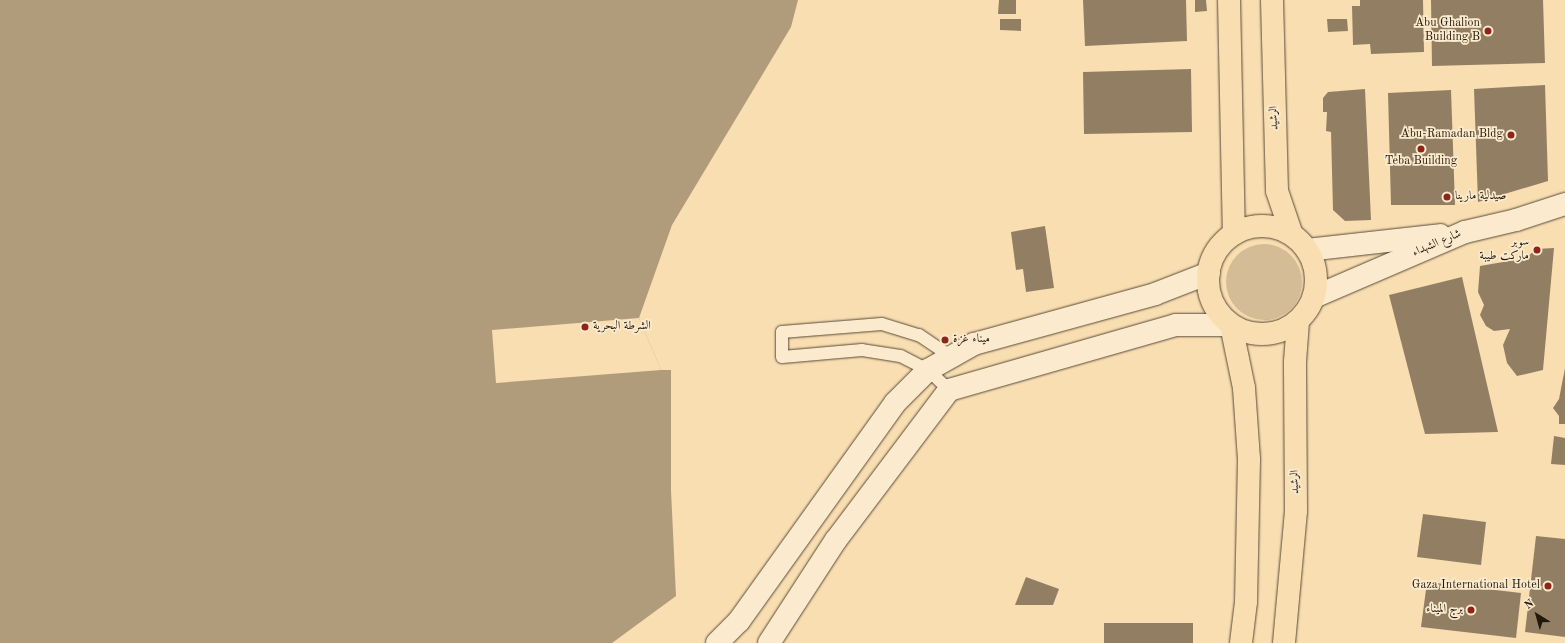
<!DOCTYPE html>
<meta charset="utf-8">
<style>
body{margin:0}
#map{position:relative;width:1565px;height:643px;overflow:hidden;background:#f9deb2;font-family:"Old Standard TT",Amiri,serif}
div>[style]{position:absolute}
.green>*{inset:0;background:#d4bd96}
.round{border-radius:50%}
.water>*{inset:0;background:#b09b7a}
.pier>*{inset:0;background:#f9deb2}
.building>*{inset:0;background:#927f63}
.roads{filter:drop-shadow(0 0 1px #584a36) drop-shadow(0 0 1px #584a36)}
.lane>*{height:12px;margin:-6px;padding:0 6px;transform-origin:6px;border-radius:6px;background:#fbeacd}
.street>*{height:22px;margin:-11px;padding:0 11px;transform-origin:11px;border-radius:11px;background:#fbeacd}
.secondary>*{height:22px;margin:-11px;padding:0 11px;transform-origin:11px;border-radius:11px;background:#fbeacd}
.primary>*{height:22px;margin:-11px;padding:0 11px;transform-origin:11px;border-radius:11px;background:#f9deb2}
.primary>.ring{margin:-11px;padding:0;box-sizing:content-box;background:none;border:22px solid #f9deb2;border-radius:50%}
.dots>*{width:11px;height:11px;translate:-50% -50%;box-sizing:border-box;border:2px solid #fbeacd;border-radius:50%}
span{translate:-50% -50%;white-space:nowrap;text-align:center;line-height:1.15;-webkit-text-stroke:3.5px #fbeacd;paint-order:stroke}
.poi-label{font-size:12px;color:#22190d}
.right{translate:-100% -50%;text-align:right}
.left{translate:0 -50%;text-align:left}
.street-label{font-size:12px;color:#22190d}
.north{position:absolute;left:1517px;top:595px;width:40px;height:40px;-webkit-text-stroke:3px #fbeacd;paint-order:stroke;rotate:323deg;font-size:11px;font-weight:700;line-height:16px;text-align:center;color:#22190d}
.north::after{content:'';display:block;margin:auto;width:14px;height:18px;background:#22190d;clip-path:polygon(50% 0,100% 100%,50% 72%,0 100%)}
</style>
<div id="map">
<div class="green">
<div class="round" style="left:1226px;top:244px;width:76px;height:76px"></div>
</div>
<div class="water">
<div style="clip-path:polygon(0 0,798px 0,791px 27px,672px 225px,639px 318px,661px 370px,671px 370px,671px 490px,676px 596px,612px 643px,0 643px)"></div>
</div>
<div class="pier">
<div style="clip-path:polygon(639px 318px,661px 370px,496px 383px,492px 330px)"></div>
</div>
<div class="building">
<div style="clip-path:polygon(999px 0,1016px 0,1016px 14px,998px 14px)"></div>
<div style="clip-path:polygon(1083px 0,1186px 0,1187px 41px,1085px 46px)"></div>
<div style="clip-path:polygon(1195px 0,1206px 0,1207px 11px,1195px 12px)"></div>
<div style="clip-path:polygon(1360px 0,1423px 0,1424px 52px,1371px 54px,1370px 44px,1353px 45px,1352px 6px,1360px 6px)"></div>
<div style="clip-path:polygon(1431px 0,1543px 0,1545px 63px,1432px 66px)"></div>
<div style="clip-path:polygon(1000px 19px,1021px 19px,1021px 31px,1000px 30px)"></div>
<div style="clip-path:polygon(1327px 19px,1347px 19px,1348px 31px,1328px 32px)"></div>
<div style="clip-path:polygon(1191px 69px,1192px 132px,1084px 134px,1083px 72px)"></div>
<div style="clip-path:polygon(1545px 85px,1548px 181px,1478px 202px,1474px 89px)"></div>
<div style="clip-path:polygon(1365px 89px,1371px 220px,1345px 221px,1333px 210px,1331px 132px,1326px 131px,1327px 112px,1323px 112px,1323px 98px,1328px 92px)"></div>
<div style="clip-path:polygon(1451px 90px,1455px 205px,1391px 205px,1388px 93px)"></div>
<div style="clip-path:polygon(1045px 226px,1054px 288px,1026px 292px,1023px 269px,1016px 270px,1011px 232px)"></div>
<div style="clip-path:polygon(1554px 248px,1543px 370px,1517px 376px,1507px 363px,1503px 345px,1510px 329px,1494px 331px,1486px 326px,1480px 315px,1484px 305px,1478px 292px,1480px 266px,1526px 258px,1536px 249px)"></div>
<div style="clip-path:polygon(1462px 277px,1498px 432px,1425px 434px,1389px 295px)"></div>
<div style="clip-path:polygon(1565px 368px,1565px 424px,1559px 424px,1559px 416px,1553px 408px,1559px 399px)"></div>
<div style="clip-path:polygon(1554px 436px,1565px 438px,1565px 465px,1551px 464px)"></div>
<div style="clip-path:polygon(1423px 514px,1486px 522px,1481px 565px,1417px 557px)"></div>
<div style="clip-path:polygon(1536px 536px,1565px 539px,1565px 637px,1525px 632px)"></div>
<div style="clip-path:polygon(1026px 577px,1059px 589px,1053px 605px,1015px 605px)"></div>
<div style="clip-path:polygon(1427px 582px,1521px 593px,1516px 638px,1421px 627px)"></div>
<div style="clip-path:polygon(1104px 623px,1193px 623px,1193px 643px,1104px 643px)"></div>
</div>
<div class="roads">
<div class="lane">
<div style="left:949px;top:390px;width:29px;rotate:-136deg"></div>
<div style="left:928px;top:370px;width:31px;rotate:-153deg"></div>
<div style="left:900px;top:356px;width:38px;rotate:-171deg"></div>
<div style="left:862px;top:350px;width:80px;rotate:175deg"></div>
<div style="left:782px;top:357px;width:25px;rotate:-90deg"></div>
<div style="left:782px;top:332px;width:100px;rotate:-4.6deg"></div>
<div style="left:882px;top:324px;width:39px;rotate:17deg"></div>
<div style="left:919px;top:335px;width:40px;rotate:34deg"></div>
</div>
<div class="street">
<div style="left:717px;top:643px;width:31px;rotate:-45deg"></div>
<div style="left:739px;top:621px;width:268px;rotate:-54.4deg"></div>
<div style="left:895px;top:403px;width:47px;rotate:-45deg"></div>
<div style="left:928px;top:370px;width:53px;rotate:-29.5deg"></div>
<div style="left:974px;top:344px;width:188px;rotate:-15.4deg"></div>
<div style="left:1155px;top:294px;width:58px;rotate:-21.3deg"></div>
<div style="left:769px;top:643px;width:123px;rotate:-57deg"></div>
<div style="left:836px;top:540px;width:188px;rotate:-53deg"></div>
<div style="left:949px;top:390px;width:236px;rotate:-16deg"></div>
<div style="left:1176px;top:325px;width:55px"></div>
</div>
<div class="secondary">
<div style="left:1307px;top:250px;width:134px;rotate:-6.4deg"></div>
<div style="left:1314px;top:297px;width:164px;rotate:-23.3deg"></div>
<div style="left:1465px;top:232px;width:52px;rotate:-13.2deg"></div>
<div style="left:1516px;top:220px;width:52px;rotate:-18.1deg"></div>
</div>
<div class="primary">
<div style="left:1229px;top:0;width:234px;rotate:88.8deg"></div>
<div style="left:1272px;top:0;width:191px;rotate:88.5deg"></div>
<div style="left:1277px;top:191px;width:46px;rotate:71.2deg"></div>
<div class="ring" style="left:1208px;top:226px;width:86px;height:86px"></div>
<div style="left:1231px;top:325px;width:64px;rotate:78.3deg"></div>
<div style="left:1244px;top:388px;width:71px;rotate:86deg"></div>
<div style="left:1249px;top:459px;width:143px;rotate:91.2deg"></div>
<div style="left:1246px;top:602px;width:41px;rotate:97deg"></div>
<div style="left:1284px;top:643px;width:133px;rotate:-84.8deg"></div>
<div style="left:1296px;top:511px;width:149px;rotate:-90.4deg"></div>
<div style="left:1295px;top:362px;width:41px;rotate:-85.8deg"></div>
</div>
</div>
<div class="dots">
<div style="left:1488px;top:31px;background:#8f2418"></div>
<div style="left:1511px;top:135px;background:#8f2418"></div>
<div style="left:1421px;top:149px;background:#8f2418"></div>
<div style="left:1447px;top:197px;background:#8f2418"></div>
<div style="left:1537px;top:250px;background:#8f2418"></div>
<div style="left:585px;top:327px;background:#8f2418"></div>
<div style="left:945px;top:340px;background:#8f2418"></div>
<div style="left:1548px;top:586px;background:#8f2418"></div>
<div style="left:1471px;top:610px;background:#8f2418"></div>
</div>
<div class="poi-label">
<span class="right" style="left:1480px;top:31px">Abu Ghalion<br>Building B</span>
<span class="right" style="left:1503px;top:135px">Abu-Ramadan Bldg</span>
<span style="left:1421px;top:162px">Teba Building</span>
<span class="left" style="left:1455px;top:197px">صيدلية مارينا</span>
<span class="right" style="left:1529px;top:250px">سوبر<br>ماركت طيبة</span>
<span class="left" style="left:593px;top:327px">الشرطة البحرية</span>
<span class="left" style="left:953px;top:340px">ميناء غزة</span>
<span class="right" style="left:1540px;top:586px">Gaza International Hotel</span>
<span class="right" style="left:1463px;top:610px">برج الميناء</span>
</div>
<div class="street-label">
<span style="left:1275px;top:118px;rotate:-91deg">الرشيد</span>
<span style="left:1437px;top:244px;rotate:-23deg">شارع الشهداء</span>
<span style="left:1296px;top:482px;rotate:-90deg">الرشيد</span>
</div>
<div class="north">N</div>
</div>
